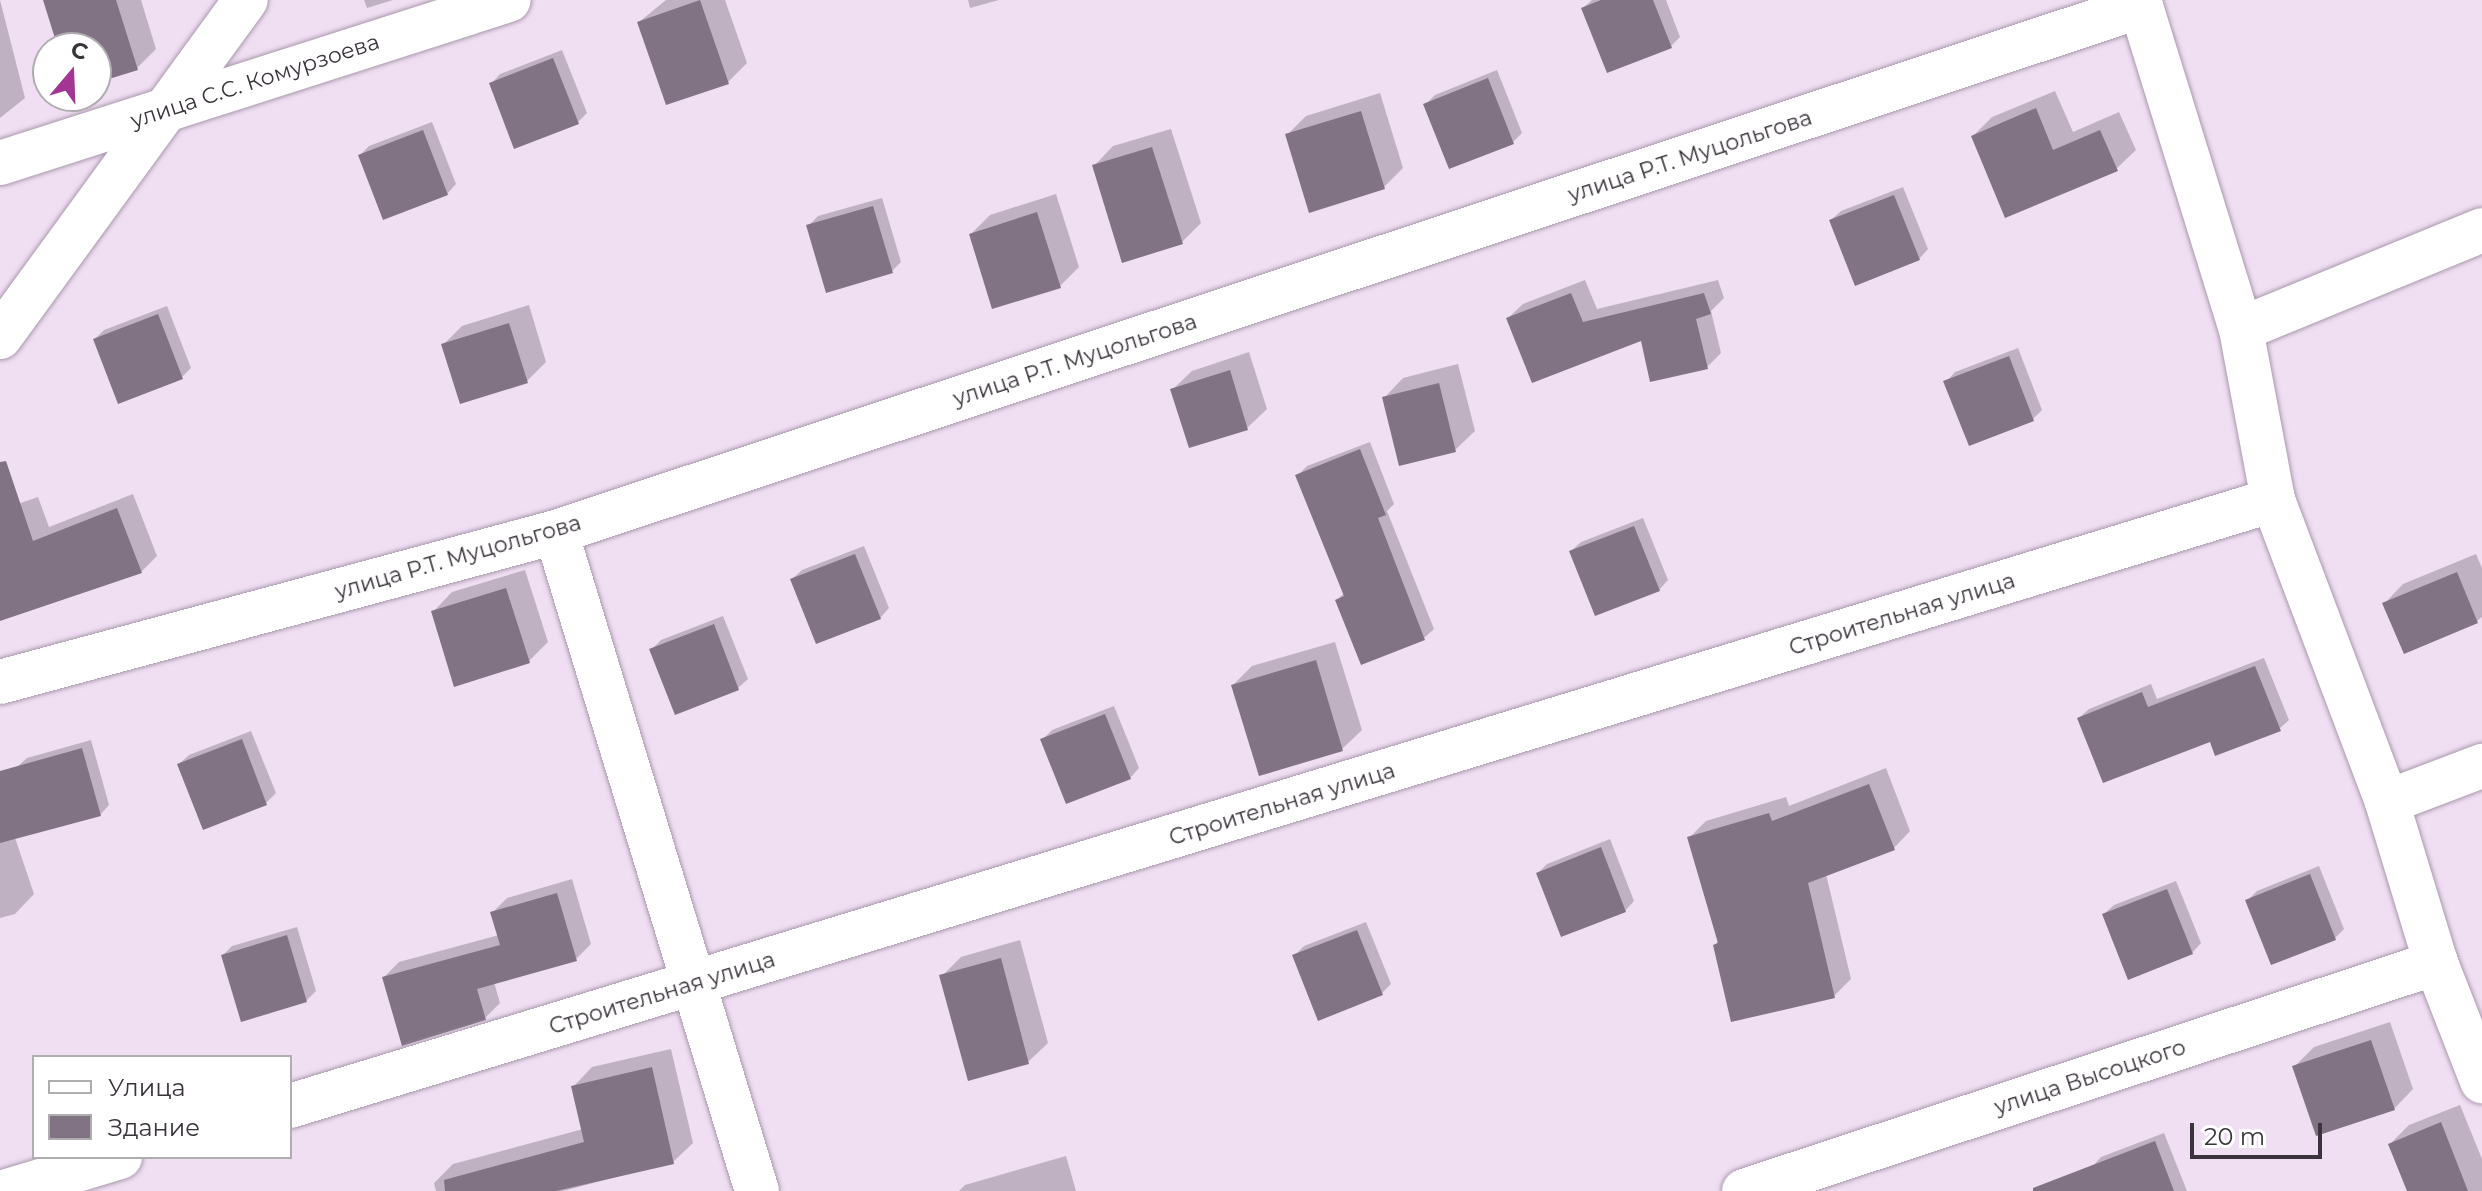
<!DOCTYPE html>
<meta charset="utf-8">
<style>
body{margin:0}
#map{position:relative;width:2482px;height:1191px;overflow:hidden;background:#f0def3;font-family:Montserrat,sans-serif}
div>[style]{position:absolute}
.shadow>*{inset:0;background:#0003}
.building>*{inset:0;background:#817284}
.roads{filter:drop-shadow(0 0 2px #a999ac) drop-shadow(0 0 2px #a999ac)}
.minor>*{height:44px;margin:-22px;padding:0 22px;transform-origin:22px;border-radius:22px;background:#fff}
span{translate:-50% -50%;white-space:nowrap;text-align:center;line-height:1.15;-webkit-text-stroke:8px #fff;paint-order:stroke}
.street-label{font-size:22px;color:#3a333b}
.legend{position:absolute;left:32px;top:1055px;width:260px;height:104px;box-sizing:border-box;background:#fff;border:2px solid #b0adb1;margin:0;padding:10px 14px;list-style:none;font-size:24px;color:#3a333b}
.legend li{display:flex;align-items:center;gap:16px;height:40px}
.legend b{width:40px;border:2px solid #b0adb1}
.north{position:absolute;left:32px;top:32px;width:80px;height:80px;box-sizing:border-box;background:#fff;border:2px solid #b0adb1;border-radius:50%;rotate:19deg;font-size:22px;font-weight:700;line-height:32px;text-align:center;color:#3a333b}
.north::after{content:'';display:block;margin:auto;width:28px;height:36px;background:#a33594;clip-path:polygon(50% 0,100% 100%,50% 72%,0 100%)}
.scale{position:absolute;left:2190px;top:1123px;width:132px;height:36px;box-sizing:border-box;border:4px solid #3a333b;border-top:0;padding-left:10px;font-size:24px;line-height:28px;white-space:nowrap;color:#3a333b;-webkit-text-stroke:6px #fff;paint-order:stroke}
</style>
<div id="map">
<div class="shadow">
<div style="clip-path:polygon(0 0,25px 98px,0 118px)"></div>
<div style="clip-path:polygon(45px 0,141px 0,156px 49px,137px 68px,96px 81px,96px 48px,60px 48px)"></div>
<div style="clip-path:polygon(364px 0,393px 0,367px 8px)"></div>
<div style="clip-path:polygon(666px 0,725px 0,747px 63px,727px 83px,639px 22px)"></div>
<div style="clip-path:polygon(968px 0,999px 0,970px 8px)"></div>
<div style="clip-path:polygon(1592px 0,1666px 0,1680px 37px,1671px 46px,1583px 8px)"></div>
<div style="clip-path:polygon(562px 50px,587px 113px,578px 122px,491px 84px,500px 74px)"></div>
<div style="clip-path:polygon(1497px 70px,1522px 133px,1513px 142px,1425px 105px,1435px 95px)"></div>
<div style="clip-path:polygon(2055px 91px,2073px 132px,2119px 112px,2136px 150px,2116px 169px,1973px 136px,1992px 117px)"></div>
<div style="clip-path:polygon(1380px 93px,1403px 168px,1384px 187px,1287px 135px,1306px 116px)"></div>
<div style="clip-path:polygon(432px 122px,456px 184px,447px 194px,360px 155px,369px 146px)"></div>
<div style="clip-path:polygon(1171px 129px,1201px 223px,1181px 243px,1094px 166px,1113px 146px)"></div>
<div style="clip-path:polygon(1903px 187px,1928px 249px,1919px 259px,1831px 220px,1841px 211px)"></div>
<div style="clip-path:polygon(1056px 194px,1079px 267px,1060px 286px,971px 234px,990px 215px)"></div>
<div style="clip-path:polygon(882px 198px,901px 262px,892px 271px,808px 226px,818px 216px)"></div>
<div style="clip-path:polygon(1585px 280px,1597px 309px,1718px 280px,1724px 298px,1711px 311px,1721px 353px,1707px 367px,1642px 338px,1508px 318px,1523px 304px)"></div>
<div style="clip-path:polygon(529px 305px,546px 362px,527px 381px,443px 345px,462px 326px)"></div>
<div style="clip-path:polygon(167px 306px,191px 368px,182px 377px,95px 339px,104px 330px)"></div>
<div style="clip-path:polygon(2018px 348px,2042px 410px,2033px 419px,1946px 382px,1955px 372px)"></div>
<div style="clip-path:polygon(1249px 352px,1267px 409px,1247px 428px,1172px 390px,1192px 371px)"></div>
<div style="clip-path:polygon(1458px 364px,1475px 431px,1455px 450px,1384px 398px,1403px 378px)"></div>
<div style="clip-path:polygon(1370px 442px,1394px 504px,1387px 511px,1434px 629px,1424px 638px,1362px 662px,1337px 600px,1344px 593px,1297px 476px,1307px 466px)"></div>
<div style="clip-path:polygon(133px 494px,157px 556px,141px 572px,0 619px,0 510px,38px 497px,49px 527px)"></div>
<div style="clip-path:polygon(1643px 518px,1668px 580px,1659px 590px,1571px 551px,1581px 542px)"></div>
<div style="clip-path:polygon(864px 546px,889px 608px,880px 618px,792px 579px,802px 570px)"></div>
<div style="clip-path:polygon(2476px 554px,2482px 568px,2482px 617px,2477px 621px,2384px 604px,2403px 584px)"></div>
<div style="clip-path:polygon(525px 570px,548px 642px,529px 661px,433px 612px,452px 592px)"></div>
<div style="clip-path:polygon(723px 616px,748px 679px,738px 688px,676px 712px,651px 650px,661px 640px)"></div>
<div style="clip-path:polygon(1335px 642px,1362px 730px,1342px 749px,1260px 773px,1233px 685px,1252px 666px)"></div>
<div style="clip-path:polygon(2264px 658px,2289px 720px,2279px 729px,2211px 739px,2079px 718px,2089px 709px,2151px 684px,2157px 699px)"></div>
<div style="clip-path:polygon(1114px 706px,1139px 768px,1130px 778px,1043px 739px,1052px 730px)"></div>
<div style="clip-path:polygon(251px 731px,276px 793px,266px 803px,204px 827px,179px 764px,189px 755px)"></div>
<div style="clip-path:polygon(91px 740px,109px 805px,100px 815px,17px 767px,27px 758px)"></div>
<div style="clip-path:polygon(1886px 768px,1910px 831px,1894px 848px,1826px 874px,1851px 979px,1834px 996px,1715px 945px,1719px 940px,1689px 838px,1706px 821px,1786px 797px,1789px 806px)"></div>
<div style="clip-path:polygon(7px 814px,34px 894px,15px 914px,0 918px,0 817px)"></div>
<div style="clip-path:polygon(1610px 839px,1634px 901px,1625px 911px,1538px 873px,1547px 864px)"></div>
<div style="clip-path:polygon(2319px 866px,2344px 929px,2335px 938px,2247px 901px,2257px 891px)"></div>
<div style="clip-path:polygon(572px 879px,591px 944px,576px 959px,494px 982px,500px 1003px,485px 1018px,384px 977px,399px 962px,499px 935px,492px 913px,507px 898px)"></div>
<div style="clip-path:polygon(2176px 881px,2201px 943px,2192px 953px,2104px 914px,2114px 905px)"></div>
<div style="clip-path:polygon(1366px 922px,1391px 984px,1382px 993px,1294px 956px,1304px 946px)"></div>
<div style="clip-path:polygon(297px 927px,316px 991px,306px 1001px,223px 955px,232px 946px)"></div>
<div style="clip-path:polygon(1020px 940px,1048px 1043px,1028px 1062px,942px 976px,961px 957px)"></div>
<div style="clip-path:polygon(2390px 1022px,2413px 1089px,2394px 1109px,2295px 1066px,2314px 1047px)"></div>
<div style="clip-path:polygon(671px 1049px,693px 1143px,673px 1162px,563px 1191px,436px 1191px,434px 1183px,453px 1164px,583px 1129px,573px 1087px,592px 1067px)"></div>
<div style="clip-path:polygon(2460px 1105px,2482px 1159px,2482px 1191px,2409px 1191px,2390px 1144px,2409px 1125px)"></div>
<div style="clip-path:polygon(2164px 1133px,2187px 1191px,2102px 1191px,2092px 1167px,2101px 1157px)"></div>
<div style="clip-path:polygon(1066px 1156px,1076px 1191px,959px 1191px,965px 1185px)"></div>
</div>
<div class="building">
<div style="clip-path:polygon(43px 0,116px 0,138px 70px,96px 83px,96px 48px,58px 48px)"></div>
<div style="clip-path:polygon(700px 0,729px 84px,666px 105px,637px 22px)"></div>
<div style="clip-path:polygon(1601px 0,1653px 0,1672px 48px,1607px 73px,1581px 8px)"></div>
<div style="clip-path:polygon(553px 58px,579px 124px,514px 149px,489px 83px)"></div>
<div style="clip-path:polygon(1488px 78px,1514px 144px,1449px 169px,1423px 104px)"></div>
<div style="clip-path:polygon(2036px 108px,2053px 150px,2100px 130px,2118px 171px,2005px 218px,1971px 136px)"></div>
<div style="clip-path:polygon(1361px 111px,1385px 189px,1309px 213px,1285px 134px)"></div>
<div style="clip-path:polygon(423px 130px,448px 195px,383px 220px,358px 155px)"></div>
<div style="clip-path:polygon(1152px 147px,1183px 244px,1122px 263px,1092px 165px)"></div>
<div style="clip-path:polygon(1894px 195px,1920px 260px,1855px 286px,1829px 220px)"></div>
<div style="clip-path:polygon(873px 206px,893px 273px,826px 293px,806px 225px)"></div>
<div style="clip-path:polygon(1037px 212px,1061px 288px,992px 309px,969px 234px)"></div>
<div style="clip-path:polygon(1571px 293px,1583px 322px,1704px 293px,1711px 314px,1696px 319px,1708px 369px,1650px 382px,1641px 341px,1532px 383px,1506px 318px)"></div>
<div style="clip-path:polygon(158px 314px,183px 379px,118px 404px,93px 339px)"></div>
<div style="clip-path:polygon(509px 323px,528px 383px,460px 404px,441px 344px)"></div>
<div style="clip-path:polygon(2009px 356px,2034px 421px,1969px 446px,1943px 381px)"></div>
<div style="clip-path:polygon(1230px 370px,1248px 430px,1189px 448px,1170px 389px)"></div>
<div style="clip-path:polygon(1439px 383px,1456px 452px,1399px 466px,1382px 397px)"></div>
<div style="clip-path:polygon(1360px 449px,1386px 515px,1378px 518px,1425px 640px,1361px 665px,1335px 600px,1344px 596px,1295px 475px)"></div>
<div style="clip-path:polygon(6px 461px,33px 541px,117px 508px,142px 573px,0 621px,0 462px)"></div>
<div style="clip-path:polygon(1634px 526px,1660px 591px,1595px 616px,1569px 551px)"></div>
<div style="clip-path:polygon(855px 554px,881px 619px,816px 644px,790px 579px)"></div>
<div style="clip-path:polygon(2457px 572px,2478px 623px,2404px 654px,2382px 603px)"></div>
<div style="clip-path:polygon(506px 588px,530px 663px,454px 687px,431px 611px)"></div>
<div style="clip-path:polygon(714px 624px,739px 690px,675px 715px,649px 649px)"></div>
<div style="clip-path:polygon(1316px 660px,1343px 751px,1259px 776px,1231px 685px)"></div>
<div style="clip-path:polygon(2255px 666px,2281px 731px,2215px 756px,2210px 742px,2103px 783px,2077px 718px,2142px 692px,2148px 707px)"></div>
<div style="clip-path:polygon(1105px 714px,1131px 779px,1066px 804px,1040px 739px)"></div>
<div style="clip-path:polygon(242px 739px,267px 805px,203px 830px,177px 764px)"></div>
<div style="clip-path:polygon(82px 748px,101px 816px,0 843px,0 771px)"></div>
<div style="clip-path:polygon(1869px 784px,1895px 850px,1808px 883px,1835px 998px,1731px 1022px,1713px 945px,1718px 943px,1687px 837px,1769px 813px,1772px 821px)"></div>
<div style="clip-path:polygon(1601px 847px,1626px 912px,1561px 937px,1536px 873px)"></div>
<div style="clip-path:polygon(2310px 874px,2336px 940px,2271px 965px,2245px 900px)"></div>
<div style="clip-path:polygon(2167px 889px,2193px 954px,2128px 980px,2102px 914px)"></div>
<div style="clip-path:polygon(557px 893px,577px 961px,477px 989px,486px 1020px,402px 1046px,382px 977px,500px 945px,490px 912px)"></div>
<div style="clip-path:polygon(1357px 930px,1383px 995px,1318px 1021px,1292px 955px)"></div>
<div style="clip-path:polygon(287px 935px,307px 1002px,241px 1022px,221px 955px)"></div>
<div style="clip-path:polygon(1001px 958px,1029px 1064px,968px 1081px,939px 975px)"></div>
<div style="clip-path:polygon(2371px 1040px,2395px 1110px,2316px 1136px,2292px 1066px)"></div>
<div style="clip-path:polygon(652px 1067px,674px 1164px,556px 1191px,445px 1191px,444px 1180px,584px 1142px,571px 1086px)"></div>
<div style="clip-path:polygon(2441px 1122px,2468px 1191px,2407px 1191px,2388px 1144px)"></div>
<div style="clip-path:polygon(2155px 1141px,2174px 1191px,2033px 1191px,2033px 1188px)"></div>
</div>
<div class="roads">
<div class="minor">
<div style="left:2139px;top:0;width:344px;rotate:72.8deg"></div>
<div style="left:2241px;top:329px;width:174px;rotate:79.4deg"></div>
<div style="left:2273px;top:500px;width:323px;rotate:69.3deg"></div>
<div style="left:2387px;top:802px;width:168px;rotate:73.1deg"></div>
<div style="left:2436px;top:963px;width:127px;rotate:68.7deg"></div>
<div style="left:0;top:163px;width:534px;rotate:-17.76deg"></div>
<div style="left:2241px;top:329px;width:261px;rotate:-22.3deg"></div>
<div style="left:0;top:337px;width:417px;rotate:-53.9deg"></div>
<div style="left:556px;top:532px;width:689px;rotate:73.04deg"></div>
<div style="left:0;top:682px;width:576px;rotate:-15.1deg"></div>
<div style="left:556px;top:532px;width:1670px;rotate:-18.36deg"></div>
<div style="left:2387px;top:802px;width:102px;rotate:-20.8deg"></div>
<div style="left:290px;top:1106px;width:2074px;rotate:-16.99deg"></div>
<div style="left:7px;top:1191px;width:118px;rotate:-16.7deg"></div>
<div style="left:1744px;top:1191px;width:729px;rotate:-18.24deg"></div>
</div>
</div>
<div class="street-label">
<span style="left:255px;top:81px;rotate:-18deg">улица С.С. Комурзоева</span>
<span style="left:1690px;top:156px;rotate:-18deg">улица Р.Т. Муцольгова</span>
<span style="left:1075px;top:360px;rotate:-18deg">улица Р.Т. Муцольгова</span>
<span style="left:458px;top:557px;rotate:-16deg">улица Р.Т. Муцольгова</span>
<span style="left:1902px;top:614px;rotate:-17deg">Строительная улица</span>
<span style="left:1282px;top:804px;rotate:-17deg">Строительная улица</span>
<span style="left:662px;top:993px;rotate:-17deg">Строительная улица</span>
<span style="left:2090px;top:1077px;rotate:-18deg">улица Высоцкого</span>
</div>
<ul class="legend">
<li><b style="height:10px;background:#fff"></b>Улица</li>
<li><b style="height:22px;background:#817284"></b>Здание</li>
</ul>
<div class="north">С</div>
<div class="scale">20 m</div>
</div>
